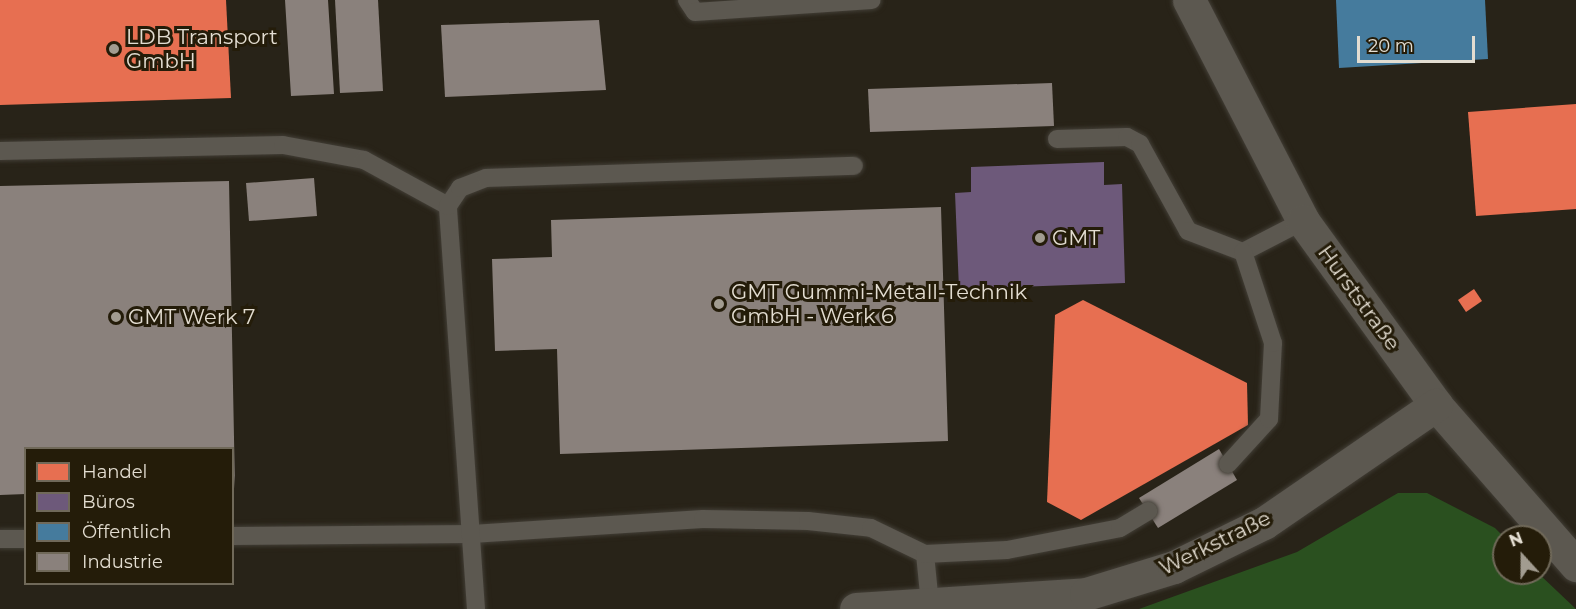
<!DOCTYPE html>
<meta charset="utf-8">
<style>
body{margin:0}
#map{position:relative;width:1576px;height:609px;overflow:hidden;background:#282318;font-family:Montserrat,sans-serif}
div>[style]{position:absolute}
.green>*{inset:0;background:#2a501f}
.shops>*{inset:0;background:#e76f51}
.offices>*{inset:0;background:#6d597a}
.public>*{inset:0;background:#457b9d}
.industry>*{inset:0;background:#8a817c}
.roads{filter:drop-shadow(0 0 2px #423e36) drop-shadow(0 0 2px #423e36)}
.service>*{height:18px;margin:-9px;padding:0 9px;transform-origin:9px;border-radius:9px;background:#5c5850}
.minor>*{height:33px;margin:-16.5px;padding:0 16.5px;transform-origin:16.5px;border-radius:16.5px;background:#5c5850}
.dots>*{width:16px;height:16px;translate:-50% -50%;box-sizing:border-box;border:3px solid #241c09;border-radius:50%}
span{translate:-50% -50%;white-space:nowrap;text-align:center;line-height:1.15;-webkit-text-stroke:6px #241c09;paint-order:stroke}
.poi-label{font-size:21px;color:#e3ddd1}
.left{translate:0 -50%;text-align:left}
.street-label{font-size:21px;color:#e3ddd1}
.legend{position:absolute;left:24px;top:447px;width:210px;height:138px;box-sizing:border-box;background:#241c09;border:2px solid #706959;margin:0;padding:8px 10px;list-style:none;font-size:18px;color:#e3ddd1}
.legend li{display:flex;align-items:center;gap:12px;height:30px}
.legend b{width:30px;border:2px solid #706959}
.north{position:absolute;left:1492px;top:525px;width:60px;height:60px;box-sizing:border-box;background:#241c09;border:2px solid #706959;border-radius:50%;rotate:339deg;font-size:16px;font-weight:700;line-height:24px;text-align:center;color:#e3ddd1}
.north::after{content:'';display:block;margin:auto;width:21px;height:27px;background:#a29c90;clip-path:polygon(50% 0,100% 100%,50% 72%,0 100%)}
.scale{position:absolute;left:1357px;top:36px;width:118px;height:27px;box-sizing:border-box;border:3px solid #e3ddd1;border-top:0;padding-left:8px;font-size:18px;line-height:21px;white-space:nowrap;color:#e3ddd1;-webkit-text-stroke:4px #241c09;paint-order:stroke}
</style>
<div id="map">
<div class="green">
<div style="clip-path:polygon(1398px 493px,1427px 493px,1495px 528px,1504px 537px,1504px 573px,1538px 573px,1576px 609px,1139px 609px,1297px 552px)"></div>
</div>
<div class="shops">
<div style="clip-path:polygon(0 0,226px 0,231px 98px,0 105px)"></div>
<div style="clip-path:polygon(1576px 104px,1576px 209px,1476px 216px,1468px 112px)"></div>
<div style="clip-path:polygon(1474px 289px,1482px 301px,1466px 312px,1458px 300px)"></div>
<div style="clip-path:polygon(1083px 300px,1247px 383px,1248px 425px,1081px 520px,1047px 502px,1055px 315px)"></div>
</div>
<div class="offices">
<div style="clip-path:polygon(1104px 162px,1104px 185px,1122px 184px,1125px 283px,959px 289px,955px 193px,971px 192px,971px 167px)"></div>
</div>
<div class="public">
<div style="clip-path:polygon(1336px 0,1485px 0,1488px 59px,1339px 68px)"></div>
</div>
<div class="industry">
<div style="clip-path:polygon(285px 0,328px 0,334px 94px,291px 96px)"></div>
<div style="clip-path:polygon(335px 0,378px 0,383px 91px,340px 93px)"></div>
<div style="clip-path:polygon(599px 20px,606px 90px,445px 97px,441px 25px)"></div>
<div style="clip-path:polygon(1052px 83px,1054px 126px,870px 132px,868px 89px)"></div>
<div style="clip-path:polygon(314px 178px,317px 216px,249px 221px,246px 183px)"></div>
<div style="clip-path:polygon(229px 181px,235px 489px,232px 448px,26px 448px,26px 494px,0 495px,0 186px)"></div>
<div style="clip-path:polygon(941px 207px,948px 441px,560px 454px,557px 349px,495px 351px,492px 259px,552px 257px,551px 220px)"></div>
<div style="clip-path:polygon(1219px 449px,1237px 480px,1158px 528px,1139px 498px)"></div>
</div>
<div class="roads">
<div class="service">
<div style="left:687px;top:0;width:14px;rotate:56deg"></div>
<div style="left:695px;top:12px;width:177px;rotate:-3.9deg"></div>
<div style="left:1057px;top:139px;width:70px;rotate:-1.6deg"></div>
<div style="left:1127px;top:137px;width:15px;rotate:28deg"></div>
<div style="left:1140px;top:144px;width:99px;rotate:61.1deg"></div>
<div style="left:1188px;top:231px;width:59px;rotate:20.9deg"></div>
<div style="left:1243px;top:252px;width:68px;rotate:-27.3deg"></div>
<div style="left:0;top:151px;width:283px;rotate:-1.2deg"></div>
<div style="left:283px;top:145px;width:82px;rotate:10.5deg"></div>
<div style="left:364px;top:160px;width:96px;rotate:28.7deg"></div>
<div style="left:1228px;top:464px;width:61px;rotate:-47.7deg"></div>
<div style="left:1269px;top:419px;width:76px;rotate:-87deg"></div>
<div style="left:1273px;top:343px;width:96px;rotate:-108.2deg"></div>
<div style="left:232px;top:536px;width:240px;rotate:-0.5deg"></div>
<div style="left:472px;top:534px;width:231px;rotate:-3.7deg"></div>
<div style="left:703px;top:519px;width:105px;rotate:1.1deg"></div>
<div style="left:808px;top:521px;width:63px;rotate:6.3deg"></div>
<div style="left:871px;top:528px;width:60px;rotate:25.7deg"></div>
<div style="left:925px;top:554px;width:50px;rotate:84.3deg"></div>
<div style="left:0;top:539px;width:26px"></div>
<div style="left:925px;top:554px;width:82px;rotate:-2.8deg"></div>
<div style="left:1007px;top:550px;width:115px;rotate:-11deg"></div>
<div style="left:1120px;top:528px;width:33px;rotate:-31deg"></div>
<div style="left:476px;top:609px;width:404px;rotate:-94deg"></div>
<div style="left:448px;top:206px;width:22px;rotate:-56deg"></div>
<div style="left:460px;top:188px;width:28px;rotate:-21deg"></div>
<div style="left:486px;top:178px;width:368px;rotate:-1.9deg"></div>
</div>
<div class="minor">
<div style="left:1189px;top:0;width:249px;rotate:62.7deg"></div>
<div style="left:1303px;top:221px;width:227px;rotate:54.1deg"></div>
<div style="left:1436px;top:405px;width:213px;rotate:48.8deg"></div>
<div style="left:856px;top:609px;width:230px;rotate:-3.7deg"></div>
<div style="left:1086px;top:594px;width:92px;rotate:-17.1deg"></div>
<div style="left:1174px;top:567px;width:100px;rotate:-26.1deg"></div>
<div style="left:1264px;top:523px;width:209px;rotate:-34.5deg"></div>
</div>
</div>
<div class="dots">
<div style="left:114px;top:49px;background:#a29c90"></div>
<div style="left:1040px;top:238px;background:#a29c90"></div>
<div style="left:719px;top:304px;background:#a29c90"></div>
<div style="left:116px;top:317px;background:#a29c90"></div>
</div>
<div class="poi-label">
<span class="left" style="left:126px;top:49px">LDB Transport<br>GmbH</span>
<span class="left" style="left:1052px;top:238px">GMT</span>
<span class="left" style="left:731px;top:304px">GMT Gummi-Metall-Technik<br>GmbH - Werk 6</span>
<span class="left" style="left:128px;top:317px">GMT Werk 7</span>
</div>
<div class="street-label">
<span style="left:1359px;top:298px;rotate:54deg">Hurststraße</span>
<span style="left:1215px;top:543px;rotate:-26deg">Werkstraße</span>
</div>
<ul class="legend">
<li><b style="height:16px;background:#e76f51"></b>Handel</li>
<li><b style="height:16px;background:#6d597a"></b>Büros</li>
<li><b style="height:16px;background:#457b9d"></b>Öffentlich</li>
<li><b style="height:16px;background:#8a817c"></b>Industrie</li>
</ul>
<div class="north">N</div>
<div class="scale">20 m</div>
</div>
